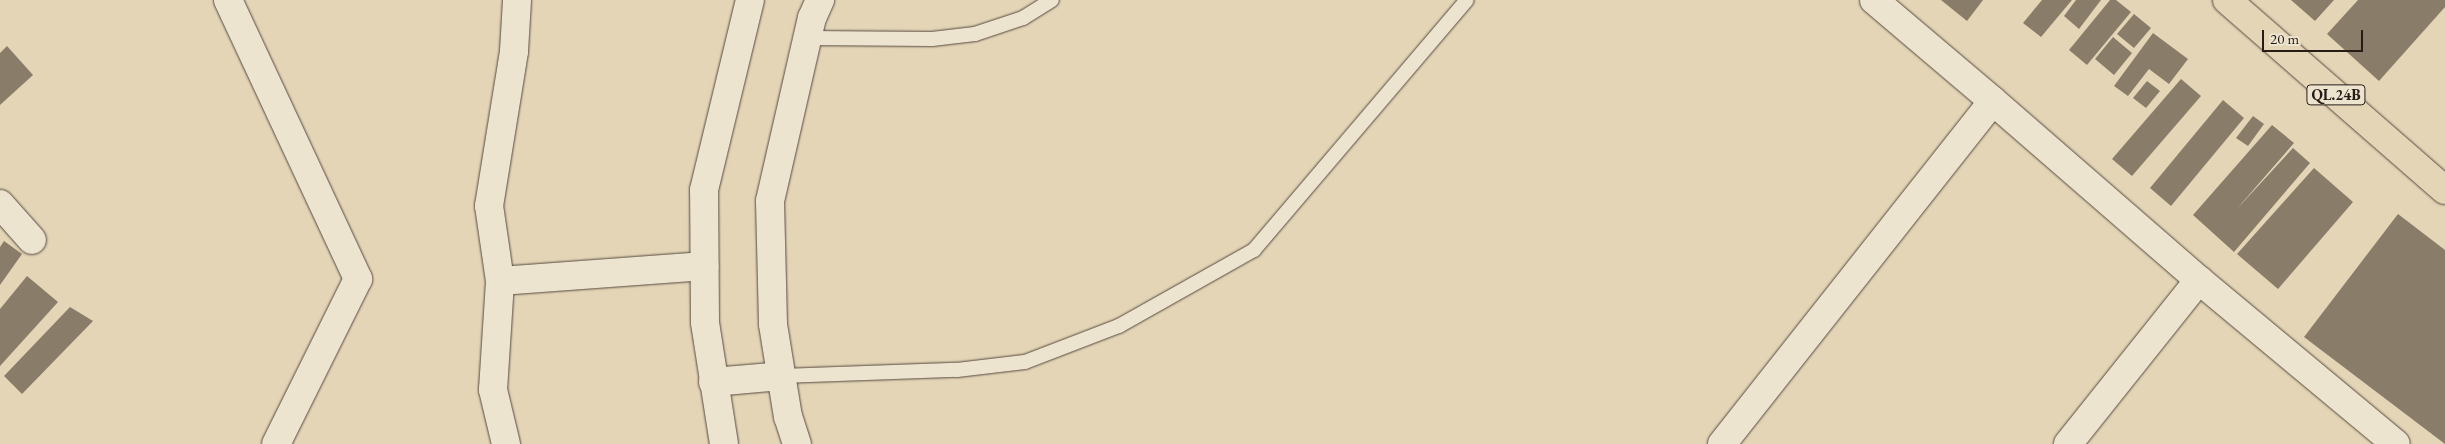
<!DOCTYPE html>
<style>
body{margin:0}
#map{position:relative;width:2445px;height:444px;overflow:hidden;background:#e4d5b7;font-family:"EB Garamond",serif}
div>[style]{position:absolute}
.building>*{inset:0;background:#897c69}
.roads{filter:drop-shadow(0 0 1px #564a3e) drop-shadow(0 0 1px #564a3e)}
.lane>*{height:14px;margin:-7px;padding:0 7px;transform-origin:7px;border-radius:7px;background:#ede4d0}
.street>*{height:28px;margin:-14px;padding:0 14px;transform-origin:14px;border-radius:14px;background:#ede4d0}
.primary>*{height:28px;margin:-14px;padding:0 14px;transform-origin:14px;border-radius:14px;background:#e4d5b7}
span{translate:-50% -50%;white-space:nowrap;text-align:center;line-height:1.15;-webkit-text-stroke:4px #ede4d0;paint-order:stroke}
.shield-label span{padding:1px 4px;background:#ede4d0;border:1px solid;border-radius:4px;-webkit-text-stroke-width:0}
.shield-label{font-size:15px;color:#271b15;font-weight:700}
.scale{position:absolute;left:2262px;top:30px;width:101px;height:22px;box-sizing:border-box;border:2px solid #271b15;border-top:0;padding-left:6px;font-size:15px;line-height:18px;white-space:nowrap;color:#271b15;-webkit-text-stroke:4px #ede4d0;paint-order:stroke}
</style>
<div id="map">
<div class="building">
<div style="clip-path:polygon(1941px 0,1983px 0,1967px 21px)"></div>
<div style="clip-path:polygon(2042px 0,2072px 0,2041px 37px,2023px 23px)"></div>
<div style="clip-path:polygon(2076px 0,2101px 0,2079px 29px,2064px 16px)"></div>
<div style="clip-path:polygon(2110px 0,2116px 0,2131px 12px,2087px 65px,2069px 50px)"></div>
<div style="clip-path:polygon(2291px 0,2334px 0,2315px 21px)"></div>
<div style="clip-path:polygon(2358px 0,2445px 0,2445px 7px,2379px 81px,2327px 34px)"></div>
<div style="clip-path:polygon(2134px 14px,2151px 28px,2134px 48px,2117px 34px)"></div>
<div style="clip-path:polygon(2153px 33px,2188px 59px,2169px 84px,2149px 69px,2128px 96px,2114px 86px)"></div>
<div style="clip-path:polygon(2113px 37px,2132px 53px,2114px 75px,2095px 59px)"></div>
<div style="clip-path:polygon(7px 46px,33px 75px,0 105px,0 53px)"></div>
<div style="clip-path:polygon(2181px 79px,2201px 96px,2132px 176px,2112px 159px)"></div>
<div style="clip-path:polygon(2147px 81px,2160px 91px,2146px 108px,2133px 98px)"></div>
<div style="clip-path:polygon(2223px 100px,2244px 118px,2171px 206px,2150px 188px)"></div>
<div style="clip-path:polygon(2253px 116px,2264px 124px,2248px 146px,2236px 138px)"></div>
<div style="clip-path:polygon(2272px 125px,2294px 143px,2235px 211px,2293px 148px,2310px 163px,2234px 252px,2193px 215px)"></div>
<div style="clip-path:polygon(2314px 168px,2353px 202px,2278px 289px,2237px 254px)"></div>
<div style="clip-path:polygon(2398px 214px,2445px 250px,2445px 444px,2304px 337px)"></div>
<div style="clip-path:polygon(4px 241px,22px 254px,0 285px,0 247px)"></div>
<div style="clip-path:polygon(27px 276px,58px 302px,0 366px,0 309px)"></div>
<div style="clip-path:polygon(70px 307px,93px 321px,22px 394px,4px 376px)"></div>
</div>
<div class="roads">
<div class="lane">
<div style="left:807px;top:38px;width:125px;rotate:0.5deg"></div>
<div style="left:932px;top:39px;width:43px;rotate:-6.6deg"></div>
<div style="left:975px;top:34px;width:51px;rotate:-18.4deg"></div>
<div style="left:1023px;top:18px;width:34px;rotate:-32deg"></div>
<div style="left:781px;top:376px;width:176px;rotate:-2deg"></div>
<div style="left:957px;top:370px;width:68px;rotate:-6.7deg"></div>
<div style="left:1025px;top:362px;width:101px;rotate:-21deg"></div>
<div style="left:1119px;top:326px;width:155px;rotate:-29.4deg"></div>
<div style="left:1254px;top:250px;width:328px;rotate:-49.6deg"></div>
</div>
<div class="street">
<div style="left:228px;top:0;width:308px;rotate:65deg"></div>
<div style="left:358px;top:279px;width:184px;rotate:116.4deg"></div>
<div style="left:1993px;top:101px;width:273px;rotate:41deg"></div>
<div style="left:2199px;top:280px;width:256px;rotate:39.8deg"></div>
<div style="left:0;top:204px;width:48px;rotate:48.4deg"></div>
<div style="left:500px;top:281px;width:205px;rotate:-4.2deg"></div>
<div style="left:713px;top:382px;width:68px;rotate:-5deg"></div>
<div style="left:506px;top:444px;width:56px;rotate:-103.5deg"></div>
<div style="left:493px;top:390px;width:109px;rotate:-86.3deg"></div>
<div style="left:500px;top:281px;width:76px;rotate:-98.3deg"></div>
<div style="left:489px;top:206px;width:157px;rotate:-80.8deg"></div>
<div style="left:514px;top:51px;width:51px;rotate:-86.6deg"></div>
<div style="left:724px;top:444px;width:123px;rotate:-98.9deg"></div>
<div style="left:705px;top:322px;width:132px;rotate:-90.4deg"></div>
<div style="left:704px;top:190px;width:195px;rotate:-76.4deg"></div>
<div style="left:797px;top:444px;width:28px;rotate:-108deg"></div>
<div style="left:788px;top:417px;width:94px;rotate:-99.2deg"></div>
<div style="left:773px;top:324px;width:123px;rotate:-91.4deg"></div>
<div style="left:770px;top:201px;width:188px;rotate:-77.1deg"></div>
<div style="left:812px;top:18px;width:20px;rotate:-66deg"></div>
<div style="left:1722px;top:444px;width:437px;rotate:-51.7deg"></div>
<div style="left:1993px;top:101px;width:156px;rotate:-139.7deg"></div>
<div style="left:2068px;top:444px;width:210px;rotate:-51.4deg"></div>
</div>
<div class="primary">
<div style="left:2227px;top:0;width:289px;rotate:41.1deg"></div>
</div>
</div>
<div class="shield-label">
<span style="left:2336px;top:95px">QL.24B</span>
</div>
<div class="scale">20 m</div>
</div>
